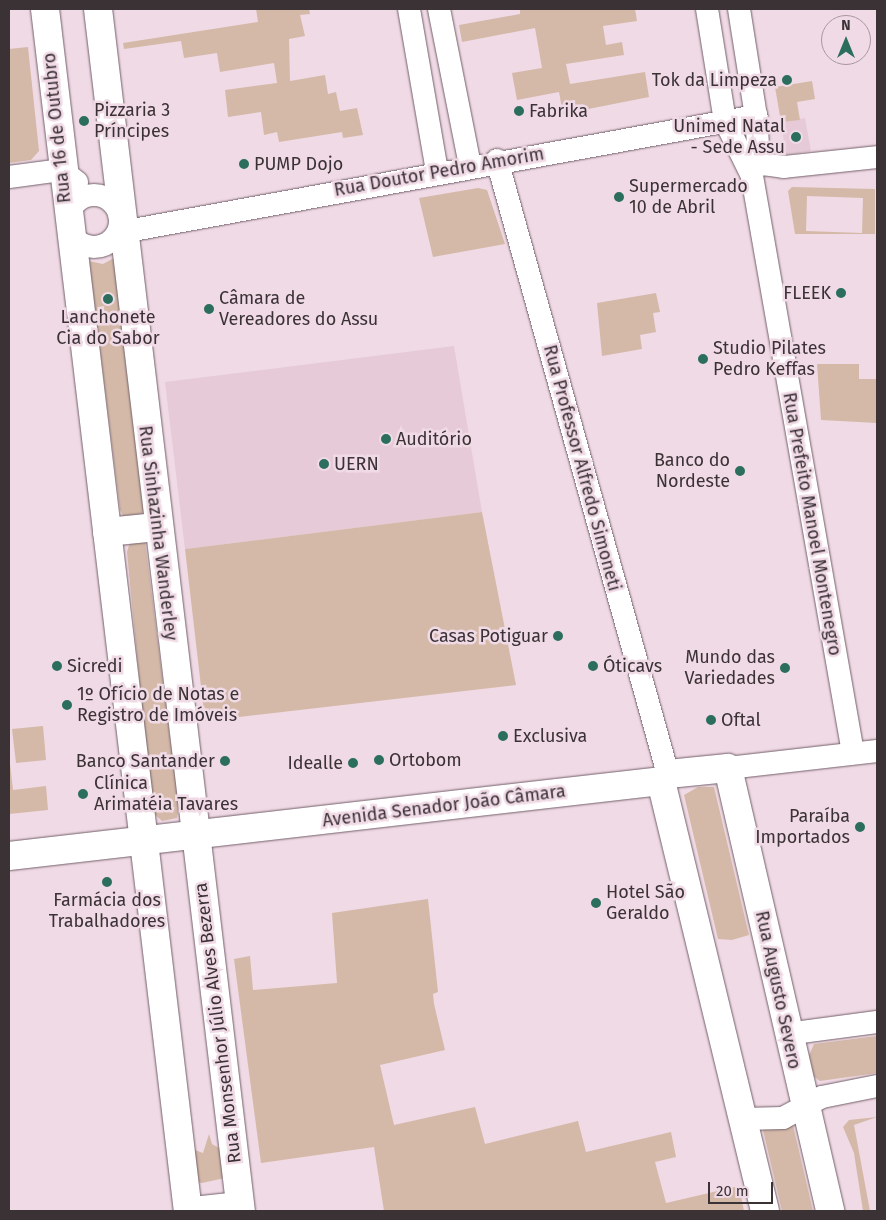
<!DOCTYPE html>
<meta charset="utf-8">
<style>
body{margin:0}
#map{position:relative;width:886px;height:1220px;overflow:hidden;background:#f0dae5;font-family:"Fira Sans",sans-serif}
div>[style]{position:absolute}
.built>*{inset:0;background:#e6cad7}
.green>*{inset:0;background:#d4b9a8}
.roads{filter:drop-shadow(0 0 1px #73606a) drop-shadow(0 0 1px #73606a)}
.street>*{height:22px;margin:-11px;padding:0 11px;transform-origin:11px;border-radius:11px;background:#fff}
.street>.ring{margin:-11px;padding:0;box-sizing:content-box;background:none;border:22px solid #fff;border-radius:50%}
.secondary>*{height:28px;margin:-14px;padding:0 14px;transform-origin:14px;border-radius:14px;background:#fff}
.dots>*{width:14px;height:14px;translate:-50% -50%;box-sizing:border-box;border:2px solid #f0dae5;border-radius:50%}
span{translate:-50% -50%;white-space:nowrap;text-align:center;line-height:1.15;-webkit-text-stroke:5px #f0dae5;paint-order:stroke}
.poi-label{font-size:18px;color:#3b3236}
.right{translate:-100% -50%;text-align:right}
.left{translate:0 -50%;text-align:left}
.street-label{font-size:18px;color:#3b3236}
.frame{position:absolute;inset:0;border:10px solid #3b3236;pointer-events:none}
.north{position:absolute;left:821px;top:15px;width:50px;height:50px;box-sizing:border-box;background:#f0dae5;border:1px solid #a8979f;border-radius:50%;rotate:0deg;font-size:14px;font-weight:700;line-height:20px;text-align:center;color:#3b3236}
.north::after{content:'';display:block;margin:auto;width:18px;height:22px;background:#2c6e5e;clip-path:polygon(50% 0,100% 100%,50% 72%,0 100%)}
.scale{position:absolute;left:708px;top:1182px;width:65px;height:22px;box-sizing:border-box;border:2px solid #3b3236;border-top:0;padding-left:6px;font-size:15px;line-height:18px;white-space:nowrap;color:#3b3236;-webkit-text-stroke:4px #f0dae5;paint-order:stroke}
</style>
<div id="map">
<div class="built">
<div style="clip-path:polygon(805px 118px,811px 151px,786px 155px,781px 122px)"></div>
<div style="clip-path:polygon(454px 346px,482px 512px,185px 549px,165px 382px)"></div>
</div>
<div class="green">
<div style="clip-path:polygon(256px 9px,309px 9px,310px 14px,300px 15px,305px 36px,289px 39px,290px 81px,325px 75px,328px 94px,336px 92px,340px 111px,357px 108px,363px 135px,343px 138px,342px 132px,279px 142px,277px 132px,264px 135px,261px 112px,228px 117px,225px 90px,277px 83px,274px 63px,220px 72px,217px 53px,184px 58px,181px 41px,124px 49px,123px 43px,258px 22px)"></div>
<div style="clip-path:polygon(520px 9px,635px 9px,637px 21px,603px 26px,606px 45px,622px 42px,624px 55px,566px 64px,570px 84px,645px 72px,649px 97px,563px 114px,559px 92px,517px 100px,512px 73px,542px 68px,535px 28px,462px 42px,459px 25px,520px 14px)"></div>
<div style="clip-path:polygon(28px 47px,39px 151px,31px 160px,9px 163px,9px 49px)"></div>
<div style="clip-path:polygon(812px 81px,815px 99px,797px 102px,800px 120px,781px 122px,775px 87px)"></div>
<div style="clip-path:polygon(evenodd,792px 187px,875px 189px,875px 234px,795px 234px,788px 191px,792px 187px,807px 196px,863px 198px,862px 233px,806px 231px,807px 196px)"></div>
<div style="clip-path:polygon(478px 188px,487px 190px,505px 244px,433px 257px,419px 198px)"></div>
<div style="clip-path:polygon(114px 258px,144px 508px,141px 517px,124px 518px,120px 510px,89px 261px,103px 264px)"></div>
<div style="clip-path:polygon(656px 293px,660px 312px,653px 313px,656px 332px,640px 335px,642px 349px,602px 356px,597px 303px)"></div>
<div style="clip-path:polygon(817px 364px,859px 364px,859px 379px,877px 379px,877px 423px,821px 420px)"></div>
<div style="clip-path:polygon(482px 512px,516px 685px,205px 721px,185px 549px)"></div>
<div style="clip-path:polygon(145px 541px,179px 807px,177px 818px,162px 821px,152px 812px,127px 552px,130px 542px)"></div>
<div style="clip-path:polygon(43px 726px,46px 760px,16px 763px,12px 729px)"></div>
<div style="clip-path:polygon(10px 764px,13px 790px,46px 786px,48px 810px,9px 814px)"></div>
<div style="clip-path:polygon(698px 787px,714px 787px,749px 935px,732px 940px,718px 939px,684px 795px)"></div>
<div style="clip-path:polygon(428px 899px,438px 992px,433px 994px,434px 1004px,445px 1050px,380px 1065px,394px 1125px,475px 1107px,485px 1144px,578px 1121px,586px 1152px,671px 1132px,676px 1157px,655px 1162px,666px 1203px,739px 1186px,744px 1211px,384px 1211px,374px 1147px,261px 1163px,234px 959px,250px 956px,253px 990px,337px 983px,332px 913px)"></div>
<div style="clip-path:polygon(877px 1036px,877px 1073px,820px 1081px,813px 1076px,808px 1058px,814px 1044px)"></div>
<div style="clip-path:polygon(877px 1117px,854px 1125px,870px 1211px,863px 1211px,854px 1153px,843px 1127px,849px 1120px)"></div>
<div style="clip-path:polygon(792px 1121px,813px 1211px,782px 1211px,762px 1126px)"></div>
<div style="clip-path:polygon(209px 1134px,212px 1144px,228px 1153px,225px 1178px,202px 1183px,195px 1181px,187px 1147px,203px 1153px)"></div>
</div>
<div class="roads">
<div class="street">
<div style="left:409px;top:9px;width:164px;rotate:80.2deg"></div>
<div style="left:439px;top:9px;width:159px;rotate:78.8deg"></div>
<div style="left:707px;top:9px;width:113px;rotate:80.9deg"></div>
<div style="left:725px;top:121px;width:61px;rotate:63.9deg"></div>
<div style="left:752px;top:176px;width:586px;rotate:80.07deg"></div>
<div style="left:739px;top:9px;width:108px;rotate:81deg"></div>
<div style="left:756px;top:116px;width:31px;rotate:86deg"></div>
<div style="left:758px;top:147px;width:30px;rotate:102deg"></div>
<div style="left:758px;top:147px;width:18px;rotate:74deg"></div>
<div style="left:763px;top:164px;width:21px;rotate:8deg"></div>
<div style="left:784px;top:167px;width:94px;rotate:-6.1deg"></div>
<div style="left:497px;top:160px;width:637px;rotate:74.44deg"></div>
<div style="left:9px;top:177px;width:52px;rotate:-7.7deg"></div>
<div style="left:61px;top:170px;width:20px;rotate:37deg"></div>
<div class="ring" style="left:68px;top:195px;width:30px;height:30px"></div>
<div style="left:122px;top:232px;width:645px;rotate:-10.37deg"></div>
<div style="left:728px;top:768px;width:150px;rotate:-6.5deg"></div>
<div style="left:787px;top:1034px;width:91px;rotate:-7.6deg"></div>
<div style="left:743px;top:1119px;width:40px;rotate:-1.4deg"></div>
<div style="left:783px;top:1118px;width:44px;rotate:-28.3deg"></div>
<div style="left:822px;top:1097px;width:56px;rotate:-11.3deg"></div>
</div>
<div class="secondary">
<div style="left:45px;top:9px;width:1210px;rotate:83.22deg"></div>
<div style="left:98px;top:9px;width:1210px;rotate:83.22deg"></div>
<div style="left:107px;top:532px;width:50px;rotate:-5.7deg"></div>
<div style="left:661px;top:781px;width:442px;rotate:76.4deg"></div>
<div style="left:9px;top:856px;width:656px;rotate:-6.56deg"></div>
<div style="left:661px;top:781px;width:10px;rotate:-45deg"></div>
<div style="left:668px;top:774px;width:60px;rotate:-5.7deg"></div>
<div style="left:728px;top:768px;width:455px;rotate:77deg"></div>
<div style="left:193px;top:1211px;width:47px;rotate:-6.1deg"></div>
</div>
</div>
<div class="dots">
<div style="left:787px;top:80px;background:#2c6e5e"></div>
<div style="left:519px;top:111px;background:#2c6e5e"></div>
<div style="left:84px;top:121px;background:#2c6e5e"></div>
<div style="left:796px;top:137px;background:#2c6e5e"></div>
<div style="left:244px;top:164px;background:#2c6e5e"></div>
<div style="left:619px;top:197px;background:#2c6e5e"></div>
<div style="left:841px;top:293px;background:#2c6e5e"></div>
<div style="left:108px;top:299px;background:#2c6e5e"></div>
<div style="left:209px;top:309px;background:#2c6e5e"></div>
<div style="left:703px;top:359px;background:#2c6e5e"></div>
<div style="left:386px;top:439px;background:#2c6e5e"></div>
<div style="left:324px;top:464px;background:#2c6e5e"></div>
<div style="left:740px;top:471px;background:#2c6e5e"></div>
<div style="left:558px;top:636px;background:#2c6e5e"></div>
<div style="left:57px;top:666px;background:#2c6e5e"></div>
<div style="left:593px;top:666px;background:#2c6e5e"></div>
<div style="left:785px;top:668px;background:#2c6e5e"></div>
<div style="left:67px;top:705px;background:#2c6e5e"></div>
<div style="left:711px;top:720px;background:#2c6e5e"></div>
<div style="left:503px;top:736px;background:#2c6e5e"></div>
<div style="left:379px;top:760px;background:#2c6e5e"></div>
<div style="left:225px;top:761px;background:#2c6e5e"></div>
<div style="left:353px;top:763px;background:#2c6e5e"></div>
<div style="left:83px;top:794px;background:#2c6e5e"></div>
<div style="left:860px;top:827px;background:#2c6e5e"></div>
<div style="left:107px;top:882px;background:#2c6e5e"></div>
<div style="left:596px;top:903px;background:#2c6e5e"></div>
</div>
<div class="poi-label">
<span class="right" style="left:777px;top:80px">Tok da Limpeza</span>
<span class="left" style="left:94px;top:121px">Pizzaria 3<br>Príncipes</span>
<span class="left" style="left:529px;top:111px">Fabrika</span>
<span class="right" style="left:785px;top:137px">Unimed Natal<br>- Sede Assu</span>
<span class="left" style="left:254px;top:164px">PUMP Dojo</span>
<span class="left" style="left:629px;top:197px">Supermercado<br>10 de Abril</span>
<span class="right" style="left:831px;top:293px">FLEEK</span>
<span class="left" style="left:219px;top:309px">Câmara de<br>Vereadores do Assu</span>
<span style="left:108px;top:328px">Lanchonete<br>Cia do Sabor</span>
<span class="left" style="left:713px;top:359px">Studio Pilates<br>Pedro Keffas</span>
<span class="left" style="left:396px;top:439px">Auditório</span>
<span class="right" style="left:730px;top:471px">Banco do<br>Nordeste</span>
<span class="left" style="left:334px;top:464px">UERN</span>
<span class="right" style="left:548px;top:636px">Casas Potiguar</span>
<span class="right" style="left:775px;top:668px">Mundo das<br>Variedades</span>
<span class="left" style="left:67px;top:666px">Sicredi</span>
<span class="left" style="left:603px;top:666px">Óticavs</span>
<span class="left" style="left:77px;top:705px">1º Ofício de Notas e<br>Registro de Imóveis</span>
<span class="left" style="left:721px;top:720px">Oftal</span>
<span class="left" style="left:513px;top:736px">Exclusiva</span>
<span class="left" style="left:389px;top:760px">Ortobom</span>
<span class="right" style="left:215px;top:761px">Banco Santander</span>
<span class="right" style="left:343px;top:763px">Idealle</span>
<span class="left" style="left:94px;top:794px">Clínica<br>Arimatéia Tavares</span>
<span class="right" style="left:850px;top:827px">Paraíba<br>Importados</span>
<span class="left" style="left:606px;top:903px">Hotel São<br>Geraldo</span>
<span style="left:107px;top:911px">Farmácia dos<br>Trabalhadores</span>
</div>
<div class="street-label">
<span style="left:57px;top:128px;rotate:-96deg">Rua 16 de Outubro</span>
<span style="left:439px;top:172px;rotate:-10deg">Rua Doutor Pedro Amorim</span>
<span style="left:582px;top:468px;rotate:75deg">Rua Professor Alfredo Simoneti</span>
<span style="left:812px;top:524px;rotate:80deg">Rua Prefeito Manoel Montenegro</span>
<span style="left:158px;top:533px;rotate:83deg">Rua Sinhazinha Wanderley</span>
<span style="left:444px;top:806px;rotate:-7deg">Avenida Senador João Câmara</span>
<span style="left:778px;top:990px;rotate:78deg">Rua Augusto Severo</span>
<span style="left:218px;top:1023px;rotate:-97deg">Rua Monsenhor Júlio Alves Bezerra</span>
</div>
<div class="frame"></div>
<div class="north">N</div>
<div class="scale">20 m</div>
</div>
